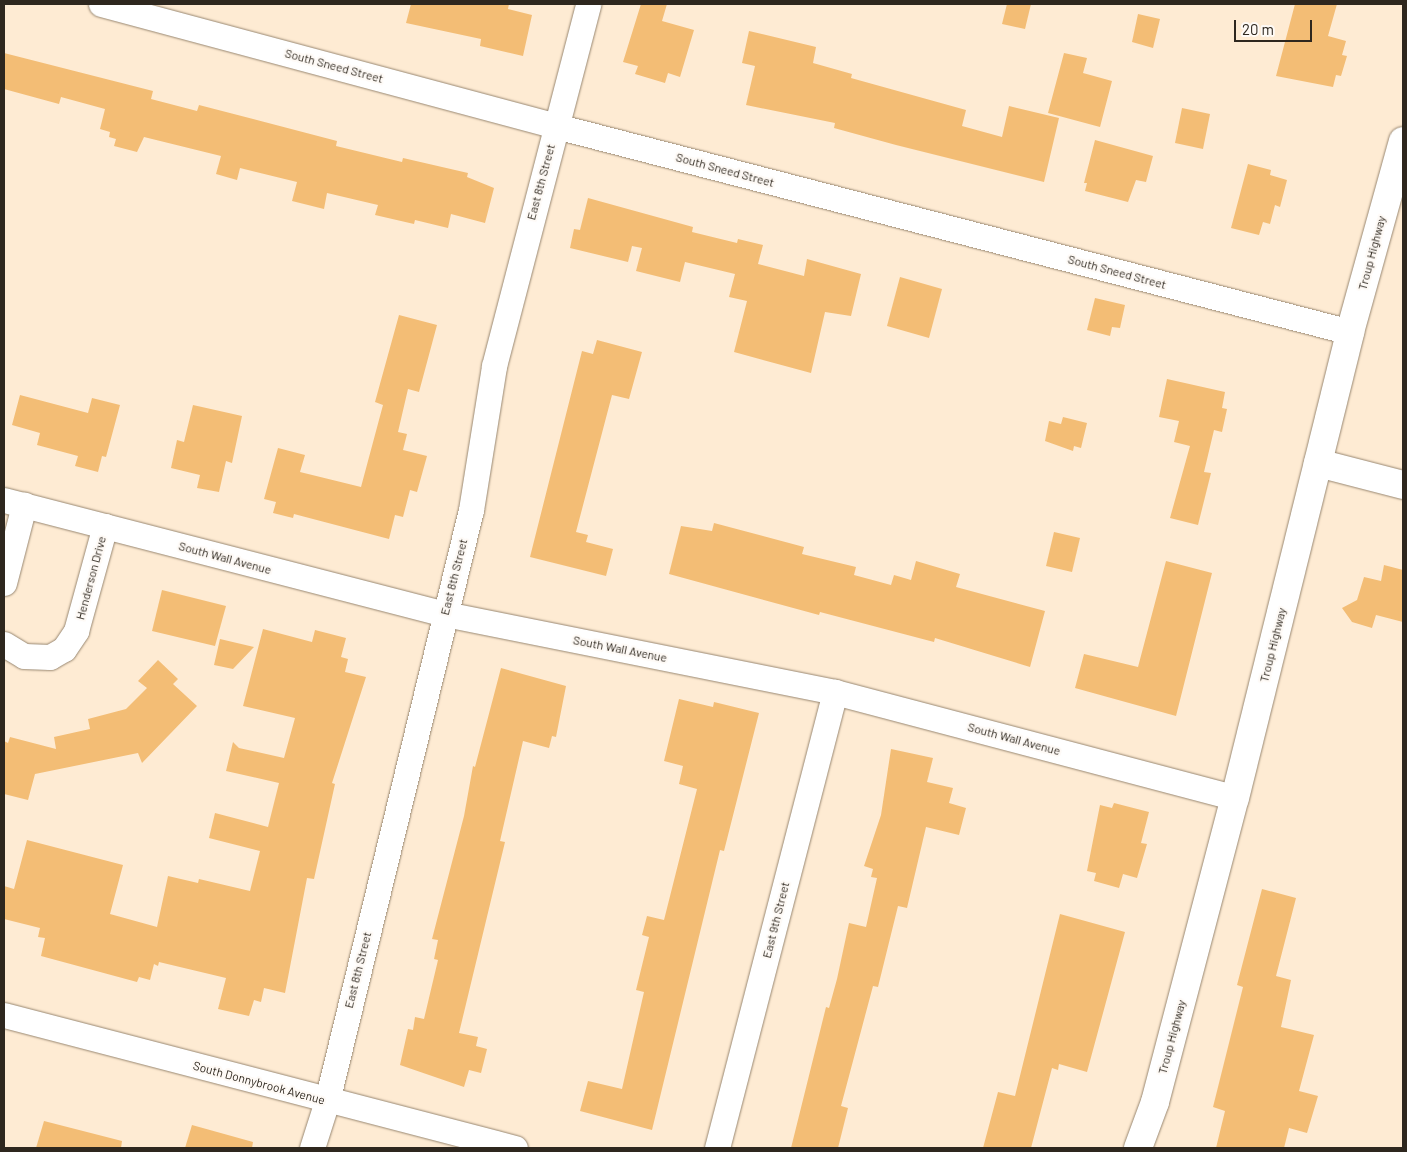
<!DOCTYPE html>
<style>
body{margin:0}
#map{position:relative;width:1407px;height:1152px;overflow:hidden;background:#feebd3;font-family:Barlow,sans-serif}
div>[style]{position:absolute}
.building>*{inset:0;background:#f3bd75}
.roads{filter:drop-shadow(0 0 1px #988771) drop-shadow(0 0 1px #988771)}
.street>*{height:25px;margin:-12.5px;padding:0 12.5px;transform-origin:12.5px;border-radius:12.5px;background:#fff}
.secondary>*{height:28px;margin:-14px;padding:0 14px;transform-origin:14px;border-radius:14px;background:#fff}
span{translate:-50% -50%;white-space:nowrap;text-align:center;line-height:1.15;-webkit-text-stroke:4.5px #fefaf6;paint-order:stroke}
.street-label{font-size:12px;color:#2e271e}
.frame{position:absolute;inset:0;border:5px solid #2e271e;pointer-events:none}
.scale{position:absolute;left:1234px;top:20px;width:78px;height:22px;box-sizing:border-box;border:2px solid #2e271e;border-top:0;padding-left:6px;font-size:15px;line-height:18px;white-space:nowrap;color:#2e271e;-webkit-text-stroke:4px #fefaf6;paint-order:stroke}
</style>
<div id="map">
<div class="building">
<div style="clip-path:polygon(411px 4px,509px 4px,508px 9px,532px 15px,523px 56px,480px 46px,481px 39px,406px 23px)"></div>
<div style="clip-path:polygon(641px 4px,667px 4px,662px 21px,694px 30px,680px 77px,668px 73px,665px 83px,635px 74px,638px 66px,623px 62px)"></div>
<div style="clip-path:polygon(1007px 4px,1031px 4px,1025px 29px,1002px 24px)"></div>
<div style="clip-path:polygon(1295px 4px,1337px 4px,1328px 36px,1346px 41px,1342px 55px,1347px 56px,1341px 76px,1336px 75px,1333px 87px,1276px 76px)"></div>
<div style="clip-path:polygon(1138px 14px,1160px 19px,1153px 48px,1132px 42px)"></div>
<div style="clip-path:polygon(749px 31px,816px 47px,813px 63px,852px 74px,851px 78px,966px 110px,962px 126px,1002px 137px,1009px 106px,1059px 118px,1044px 182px,896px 145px,834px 128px,835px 123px,746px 105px,755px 66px,742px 63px)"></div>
<div style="clip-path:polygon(4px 53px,153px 91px,151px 99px,197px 111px,199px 105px,337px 141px,336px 146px,402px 162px,403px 158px,468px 173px,467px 177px,494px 188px,485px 223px,451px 214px,448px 228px,415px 220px,414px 224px,375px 215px,378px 205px,327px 193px,324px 209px,292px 201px,297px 182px,240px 168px,237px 180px,216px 174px,221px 156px,144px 137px,137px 152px,114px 146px,116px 139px,109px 137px,110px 132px,100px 129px,105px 109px,61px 97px,59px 104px,4px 89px)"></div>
<div style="clip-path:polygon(1064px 53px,1087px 58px,1083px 73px,1112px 81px,1100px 127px,1048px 113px)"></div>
<div style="clip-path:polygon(1182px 108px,1210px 114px,1203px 149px,1175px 143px)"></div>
<div style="clip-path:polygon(1095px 140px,1153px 156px,1146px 182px,1136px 180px,1128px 202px,1085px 191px,1087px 183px,1084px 183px)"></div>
<div style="clip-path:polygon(1248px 164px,1271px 170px,1270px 175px,1287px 180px,1280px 207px,1275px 205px,1270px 224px,1263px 222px,1259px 235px,1231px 228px)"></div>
<div style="clip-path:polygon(588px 198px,693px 227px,692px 232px,737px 243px,738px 239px,763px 245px,758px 264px,804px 276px,807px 259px,861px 274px,851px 316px,825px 312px,811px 373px,734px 352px,747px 301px,729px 297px,735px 274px,685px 262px,680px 282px,636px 271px,642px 248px,632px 246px,628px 262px,570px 248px,574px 229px,580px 230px)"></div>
<div style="clip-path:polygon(900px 277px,942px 289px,929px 338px,887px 326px)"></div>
<div style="clip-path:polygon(1095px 298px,1125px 305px,1120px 328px,1112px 327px,1110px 336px,1087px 330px)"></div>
<div style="clip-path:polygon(399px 315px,437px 325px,419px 392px,408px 389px,398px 432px,407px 434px,403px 450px,427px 456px,417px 492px,410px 490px,403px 517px,395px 515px,389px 539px,294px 514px,293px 518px,273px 513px,276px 502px,264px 499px,278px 448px,305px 455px,300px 472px,361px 487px,383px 405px,375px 402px)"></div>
<div style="clip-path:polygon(597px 340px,642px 352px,629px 399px,612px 395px,576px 532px,588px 535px,586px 542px,613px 549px,606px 576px,530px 557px,582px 351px,593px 354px)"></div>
<div style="clip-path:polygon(1167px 379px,1225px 392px,1222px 408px,1227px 409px,1222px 432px,1214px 430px,1204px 472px,1211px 473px,1198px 525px,1170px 518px,1190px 446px,1174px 442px,1179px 421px,1159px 417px)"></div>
<div style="clip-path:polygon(20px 395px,88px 413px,92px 398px,120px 405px,106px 457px,102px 456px,98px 472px,75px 466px,78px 456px,37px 445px,40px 433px,12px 425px)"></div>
<div style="clip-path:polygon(193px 405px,242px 416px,232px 463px,226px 461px,219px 492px,197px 488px,200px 475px,171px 468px,177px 440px,184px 442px)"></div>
<div style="clip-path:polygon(1063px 417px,1087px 423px,1081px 448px,1074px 446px,1073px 451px,1045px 441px,1049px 421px,1061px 424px)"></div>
<div style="clip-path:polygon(714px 523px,804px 547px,802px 554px,856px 567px,854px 575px,891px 585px,894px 575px,911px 580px,916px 561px,960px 574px,956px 587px,1045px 611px,1030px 667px,935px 638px,934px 642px,820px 612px,819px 615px,669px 574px,681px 526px,712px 531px)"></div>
<div style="clip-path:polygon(1054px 532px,1080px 538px,1072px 572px,1046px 566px)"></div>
<div style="clip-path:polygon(1166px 561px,1212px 573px,1176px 716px,1075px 688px,1084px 654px,1138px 667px)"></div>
<div style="clip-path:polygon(1384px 565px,1403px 570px,1403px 622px,1376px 615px,1372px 628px,1352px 622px,1342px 608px,1357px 600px,1364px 577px,1381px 581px)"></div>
<div style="clip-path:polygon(162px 590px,226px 606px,215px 646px,152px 631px)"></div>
<div style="clip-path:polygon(263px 629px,312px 642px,315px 630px,346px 638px,341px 657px,348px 659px,345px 672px,366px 677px,332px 783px,335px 784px,314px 879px,307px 878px,285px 993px,264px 988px,261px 1002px,254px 1000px,249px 1016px,218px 1009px,226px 978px,159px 962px,158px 966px,154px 964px,150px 980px,139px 977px,137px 982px,41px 956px,45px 938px,38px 937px,40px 928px,4px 919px,4px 886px,14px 889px,27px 840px,123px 865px,110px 914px,157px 927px,168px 876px,198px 883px,199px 879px,250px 891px,260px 851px,209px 838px,215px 813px,268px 827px,279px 783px,226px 771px,233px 742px,239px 748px,284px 758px,295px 718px,243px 706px)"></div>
<div style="clip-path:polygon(220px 639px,254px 647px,233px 669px,214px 665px)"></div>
<div style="clip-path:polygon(158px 660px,178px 679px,173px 684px,197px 706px,142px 763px,138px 753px,35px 774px,28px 800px,4px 794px,4px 741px,8px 743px,10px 737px,56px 749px,54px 737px,90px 729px,88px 719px,126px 709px,147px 688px,138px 681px)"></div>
<div style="clip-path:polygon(501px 668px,566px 686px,556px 737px,552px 736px,549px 748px,523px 741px,500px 841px,505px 842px,459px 1033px,478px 1037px,476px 1046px,487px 1049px,481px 1073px,469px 1070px,464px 1087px,400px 1065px,408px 1029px,413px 1030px,415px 1017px,424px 1019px,438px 960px,434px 959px,438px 940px,432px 939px,464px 816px,473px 766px,475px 767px)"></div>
<div style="clip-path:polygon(679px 699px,713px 707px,714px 702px,759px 713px,724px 851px,720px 850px,652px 1130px,580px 1111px,588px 1081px,622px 1089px,644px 992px,636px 990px,649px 937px,642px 935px,647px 916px,664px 920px,697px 789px,679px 784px,683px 766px,664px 761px)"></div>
<div style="clip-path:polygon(891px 749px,933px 758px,927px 782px,953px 788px,949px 803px,966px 808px,959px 835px,926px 827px,907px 908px,898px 906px,878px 987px,873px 986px,841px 1106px,848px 1108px,838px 1148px,791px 1148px,826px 1007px,829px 1008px,837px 979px,849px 923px,866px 927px,877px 878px,871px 877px,873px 869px,864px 866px,881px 815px)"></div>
<div style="clip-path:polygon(1114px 803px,1149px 812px,1141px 843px,1147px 844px,1137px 878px,1123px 874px,1119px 888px,1094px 881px,1096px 873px,1087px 871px,1100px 805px,1112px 808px)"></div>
<div style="clip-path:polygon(1262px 889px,1296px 898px,1276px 976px,1291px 980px,1281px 1027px,1314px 1035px,1299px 1091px,1318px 1096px,1307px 1133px,1289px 1128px,1284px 1148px,1216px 1148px,1225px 1111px,1213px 1107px,1243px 987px,1237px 985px)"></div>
<div style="clip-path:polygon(1060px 914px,1125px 932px,1087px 1072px,1059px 1064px,1058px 1070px,1052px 1068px,1031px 1148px,983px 1148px,998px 1092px,1015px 1096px)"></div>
<div style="clip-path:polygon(44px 1121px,122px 1141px,121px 1148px,36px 1148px)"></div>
<div style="clip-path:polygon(192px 1125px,253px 1142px,252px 1148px,185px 1148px)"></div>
</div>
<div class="roads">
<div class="street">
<div style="left:101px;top:4px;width:471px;rotate:15deg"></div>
<div style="left:556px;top:126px;width:820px;rotate:14.54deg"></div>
<div style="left:4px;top:500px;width:455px;rotate:14.5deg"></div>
<div style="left:445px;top:614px;width:398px;rotate:11.3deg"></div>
<div style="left:835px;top:692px;width:414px;rotate:14.8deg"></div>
<div style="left:4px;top:583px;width:81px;rotate:-75.6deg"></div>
<div style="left:4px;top:644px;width:23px;rotate:31deg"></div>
<div style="left:24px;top:656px;width:26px;rotate:2deg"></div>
<div style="left:50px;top:657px;width:16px;rotate:-30deg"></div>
<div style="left:64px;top:649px;width:22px;rotate:-56deg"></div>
<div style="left:76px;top:631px;width:109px;rotate:-74.6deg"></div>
<div style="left:4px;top:1015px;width:528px;rotate:14.59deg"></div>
<div style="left:312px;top:1148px;width:49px;rotate:-72.3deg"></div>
<div style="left:327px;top:1101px;width:608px;rotate:-76.31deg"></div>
<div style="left:471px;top:510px;width:146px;rotate:-80.9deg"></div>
<div style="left:494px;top:366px;width:374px;rotate:-75.4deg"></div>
<div style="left:717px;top:1148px;width:471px;rotate:-75.5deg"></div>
</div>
<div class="secondary">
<div style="left:1318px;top:463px;width:88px;rotate:14.5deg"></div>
<div style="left:1138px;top:1148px;width:49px;rotate:-69.7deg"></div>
<div style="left:1155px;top:1102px;width:314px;rotate:-75.3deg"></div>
<div style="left:1235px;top:798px;width:480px;rotate:-76.1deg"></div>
<div style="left:1350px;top:332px;width:198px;rotate:-74.5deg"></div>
</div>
</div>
<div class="street-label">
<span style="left:334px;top:66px;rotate:15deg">South Sneed Street</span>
<span style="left:725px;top:170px;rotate:15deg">South Sneed Street</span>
<span style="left:541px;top:182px;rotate:-75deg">East 8th Street</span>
<span style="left:1372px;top:253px;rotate:-75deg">Troup Highway</span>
<span style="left:1117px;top:272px;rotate:15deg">South Sneed Street</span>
<span style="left:225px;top:558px;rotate:15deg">South Wall Avenue</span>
<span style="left:454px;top:577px;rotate:-76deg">East 8th Street</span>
<span style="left:91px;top:578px;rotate:-75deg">Henderson Drive</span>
<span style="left:1273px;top:645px;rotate:-76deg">Troup Highway</span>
<span style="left:620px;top:649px;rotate:11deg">South Wall Avenue</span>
<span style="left:1014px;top:739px;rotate:15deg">South Wall Avenue</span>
<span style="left:776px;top:920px;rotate:-76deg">East 9th Street</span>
<span style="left:358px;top:970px;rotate:-76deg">East 8th Street</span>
<span style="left:1172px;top:1037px;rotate:-75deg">Troup Highway</span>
<span style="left:259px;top:1083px;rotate:15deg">South Donnybrook Avenue</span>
</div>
<div class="frame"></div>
<div class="scale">20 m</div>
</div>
